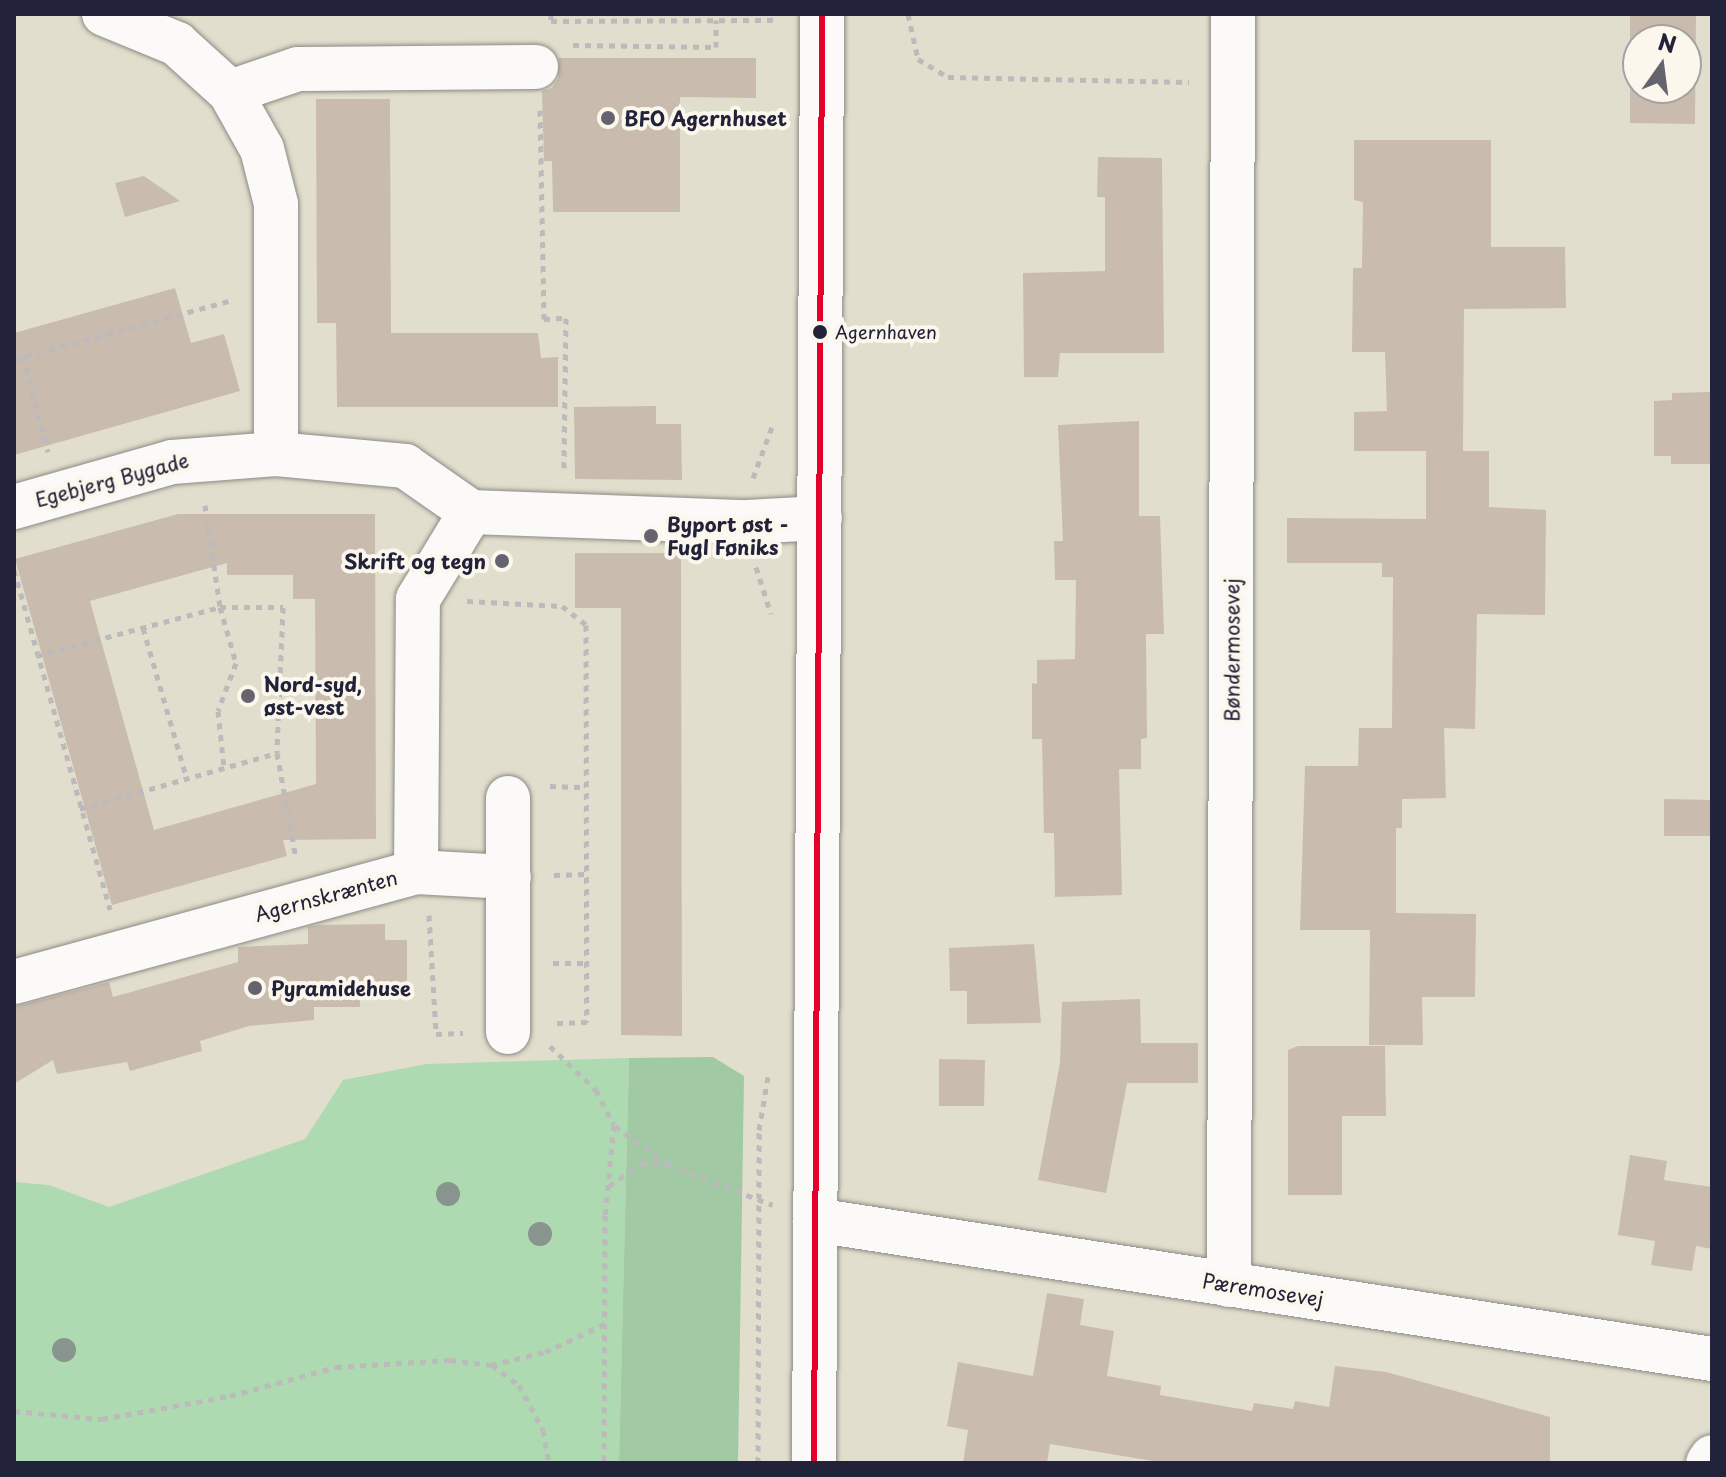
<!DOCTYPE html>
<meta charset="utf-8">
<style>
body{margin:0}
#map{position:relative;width:1726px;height:1477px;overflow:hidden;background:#e2decd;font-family:"Playpen Sans",sans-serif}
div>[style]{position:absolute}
.green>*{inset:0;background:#aedab1}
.forest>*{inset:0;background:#a0c9a4}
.building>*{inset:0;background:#c9bcaf}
.path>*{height:5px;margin-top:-2.5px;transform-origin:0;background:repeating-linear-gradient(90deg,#bcbaba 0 6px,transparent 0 12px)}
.roads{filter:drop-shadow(0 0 2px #8c8a85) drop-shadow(0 0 2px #8c8a85)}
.minor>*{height:44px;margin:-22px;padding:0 22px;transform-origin:22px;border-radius:22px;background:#fbfaf8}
.bus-1>*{height:6px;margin:-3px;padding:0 3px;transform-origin:3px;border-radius:3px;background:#e4002b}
.trees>*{width:24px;height:24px;margin:-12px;border-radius:50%;background:#88948d}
.dots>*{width:22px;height:22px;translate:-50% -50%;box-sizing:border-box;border:4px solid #fbf7ec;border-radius:50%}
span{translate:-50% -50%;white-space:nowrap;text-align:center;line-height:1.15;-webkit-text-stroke:8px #fbf7ec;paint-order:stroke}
.bus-label{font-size:18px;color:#22223b}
.left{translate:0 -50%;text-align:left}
.poi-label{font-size:20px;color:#22223b;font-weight:700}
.right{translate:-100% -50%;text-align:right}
.street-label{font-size:20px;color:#22223b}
.frame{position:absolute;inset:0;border:16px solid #22223b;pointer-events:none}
.north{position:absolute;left:1622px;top:24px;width:80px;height:80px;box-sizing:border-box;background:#fbf7ec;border:2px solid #a4a2a5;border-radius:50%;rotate:14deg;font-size:22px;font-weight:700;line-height:32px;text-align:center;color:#22223b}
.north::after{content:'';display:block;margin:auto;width:28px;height:36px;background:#65646e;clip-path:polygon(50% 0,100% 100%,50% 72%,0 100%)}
</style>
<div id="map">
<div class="green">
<div style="clip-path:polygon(629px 1058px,619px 1463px,14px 1463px,14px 1182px,49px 1185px,109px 1207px,305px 1139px,343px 1080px,427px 1064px)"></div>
</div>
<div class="forest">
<div style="clip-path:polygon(713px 1057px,744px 1076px,738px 1463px,619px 1463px,629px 1058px)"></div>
</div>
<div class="building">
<div style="clip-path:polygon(evenodd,1630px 14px,1696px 14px,1695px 124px,1630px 123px,1630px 14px,1638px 40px,1686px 40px,1686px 88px,1638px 88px,1638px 40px)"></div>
<div style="clip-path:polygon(559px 58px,756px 58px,756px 98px,680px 97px,680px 212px,553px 212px,552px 161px,544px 161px,542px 91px,552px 88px,558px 79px)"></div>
<div style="clip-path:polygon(316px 99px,390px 99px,391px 333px,538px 333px,541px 358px,558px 357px,558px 407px,337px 407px,336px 323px,317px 323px)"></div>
<div style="clip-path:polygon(1354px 140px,1491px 140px,1491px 247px,1565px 247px,1566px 308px,1464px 309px,1463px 451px,1489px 451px,1489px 507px,1546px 510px,1545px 615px,1477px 614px,1475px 729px,1444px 728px,1446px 798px,1402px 799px,1402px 828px,1396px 828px,1396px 913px,1476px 914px,1475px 997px,1422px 997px,1423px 1045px,1369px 1045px,1370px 930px,1300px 930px,1305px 766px,1358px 766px,1359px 728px,1392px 728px,1393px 577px,1382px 577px,1382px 563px,1287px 563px,1287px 518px,1426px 519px,1426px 451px,1354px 451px,1354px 412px,1387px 411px,1385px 352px,1352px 352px,1353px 268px,1362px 268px,1363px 202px,1354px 200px)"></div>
<div style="clip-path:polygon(1098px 157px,1162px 158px,1164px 353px,1060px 353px,1058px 377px,1024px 377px,1023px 273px,1105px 271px,1105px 197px,1097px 197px)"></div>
<div style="clip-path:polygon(144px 176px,180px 201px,125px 217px,115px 183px)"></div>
<div style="clip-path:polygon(175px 288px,191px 343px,224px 334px,240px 391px,14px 455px,14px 333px)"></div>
<div style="clip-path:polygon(1712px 392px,1712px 464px,1671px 464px,1671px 456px,1654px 456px,1654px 401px,1672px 400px,1672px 393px)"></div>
<div style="clip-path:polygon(656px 406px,656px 424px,681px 424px,682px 480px,575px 479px,574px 407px)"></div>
<div style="clip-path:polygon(1139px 421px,1139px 516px,1160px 516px,1164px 634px,1146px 634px,1147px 738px,1141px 739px,1141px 769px,1119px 769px,1122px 895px,1055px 897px,1054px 833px,1044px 833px,1042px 739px,1032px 739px,1032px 683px,1037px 684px,1037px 660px,1075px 659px,1076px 580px,1055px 580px,1054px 541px,1063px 541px,1058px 425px)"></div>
<div style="clip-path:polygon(evenodd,178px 514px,375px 514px,376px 839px,283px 840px,287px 856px,112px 905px,15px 559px,178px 514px,227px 563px,227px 575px,293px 575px,293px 599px,315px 599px,316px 784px,154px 830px,90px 601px,227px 563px)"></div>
<div style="clip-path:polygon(575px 553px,681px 553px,682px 1036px,621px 1035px,621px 608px,575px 608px)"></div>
<div style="clip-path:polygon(1664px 799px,1712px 800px,1712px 836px,1664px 836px)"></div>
<div style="clip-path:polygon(385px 924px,385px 940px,407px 940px,407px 998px,360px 1000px,360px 1007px,314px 1007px,314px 1020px,249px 1026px,200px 1041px,202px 1051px,130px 1071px,127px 1062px,57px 1074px,53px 1060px,14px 1084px,14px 1007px,109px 982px,113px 997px,238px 962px,238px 947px,308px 944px,308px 927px,319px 925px)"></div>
<div style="clip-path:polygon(1034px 944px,1041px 1023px,967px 1024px,967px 991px,950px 991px,949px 948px)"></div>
<div style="clip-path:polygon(1140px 999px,1141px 1043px,1198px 1043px,1198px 1083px,1127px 1083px,1106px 1193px,1038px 1180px,1060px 1063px,1062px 1002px)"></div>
<div style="clip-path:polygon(1298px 1046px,1385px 1046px,1386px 1116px,1342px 1116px,1342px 1195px,1288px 1195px,1288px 1050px)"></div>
<div style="clip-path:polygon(939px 1059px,985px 1060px,984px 1106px,939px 1106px)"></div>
<div style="clip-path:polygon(1630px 1155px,1667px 1161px,1664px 1180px,1712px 1187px,1712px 1249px,1696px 1246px,1692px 1271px,1651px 1265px,1655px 1241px,1618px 1235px)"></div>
<div style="clip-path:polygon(1047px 1293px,1084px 1299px,1080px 1325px,1114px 1331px,1107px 1376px,1161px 1386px,1160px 1395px,1252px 1411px,1254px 1403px,1293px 1409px,1295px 1401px,1329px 1407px,1335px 1366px,1386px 1372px,1550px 1417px,1550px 1463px,1165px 1463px,1050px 1444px,1047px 1463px,963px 1463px,968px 1430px,947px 1426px,958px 1362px,1033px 1376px)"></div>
</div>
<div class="path">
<div style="left:551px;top:14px;width:7px;rotate:90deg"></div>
<div style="left:551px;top:21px;width:228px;rotate:-0.3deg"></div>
<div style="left:908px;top:14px;width:46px;rotate:77.5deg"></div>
<div style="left:918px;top:59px;width:35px;rotate:31deg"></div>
<div style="left:948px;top:77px;width:241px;rotate:1.2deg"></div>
<div style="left:573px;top:45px;width:143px;rotate:0.8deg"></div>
<div style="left:716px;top:47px;width:27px;rotate:-90deg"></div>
<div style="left:540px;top:110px;width:209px;rotate:88.9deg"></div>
<div style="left:544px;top:319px;width:22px;rotate:-3deg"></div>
<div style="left:566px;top:318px;width:152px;rotate:90.8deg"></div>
<div style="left:23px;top:356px;width:99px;rotate:75.4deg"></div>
<div style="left:14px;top:359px;width:227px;rotate:-15.1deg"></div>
<div style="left:753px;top:478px;width:58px;rotate:-69.7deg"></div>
<div style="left:205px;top:505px;width:103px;rotate:81.6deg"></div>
<div style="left:220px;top:607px;width:58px;rotate:74.1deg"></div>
<div style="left:236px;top:663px;width:51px;rotate:110.6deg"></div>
<div style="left:218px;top:711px;width:57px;rotate:84deg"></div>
<div style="left:756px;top:567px;width:49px;rotate:72.3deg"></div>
<div style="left:14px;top:570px;width:353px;rotate:74.2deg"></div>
<div style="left:467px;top:601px;width:95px;rotate:3deg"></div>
<div style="left:562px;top:606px;width:31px;rotate:38deg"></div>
<div style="left:586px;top:625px;width:397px;rotate:89.9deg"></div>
<div style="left:587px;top:1022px;width:35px;rotate:178deg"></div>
<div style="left:143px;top:628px;width:157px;rotate:73.8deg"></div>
<div style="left:36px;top:656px;width:190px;rotate:-14.9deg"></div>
<div style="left:220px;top:607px;width:63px"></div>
<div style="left:283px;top:607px;width:146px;rotate:92.4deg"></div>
<div style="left:277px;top:753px;width:108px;rotate:79.8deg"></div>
<div style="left:550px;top:786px;width:36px;rotate:2deg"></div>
<div style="left:80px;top:809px;width:205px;rotate:-15.9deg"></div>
<div style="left:554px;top:875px;width:32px;rotate:-2deg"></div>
<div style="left:429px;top:915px;width:119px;rotate:86.6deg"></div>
<div style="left:436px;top:1034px;width:27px;rotate:-2deg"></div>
<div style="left:553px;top:963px;width:34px"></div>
<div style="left:550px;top:1046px;width:64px;rotate:43.7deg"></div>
<div style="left:596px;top:1090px;width:39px;rotate:63deg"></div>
<div style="left:614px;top:1125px;width:90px;rotate:95.7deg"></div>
<div style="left:605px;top:1215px;width:248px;rotate:90.2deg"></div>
<div style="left:615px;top:1126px;width:66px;rotate:36.3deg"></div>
<div style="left:668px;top:1165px;width:112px;rotate:20.9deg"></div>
<div style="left:609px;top:1186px;width:40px;rotate:-34.9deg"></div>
<div style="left:642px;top:1163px;width:21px;rotate:3deg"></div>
<div style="left:492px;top:1365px;width:34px;rotate:37deg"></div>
<div style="left:519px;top:1385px;width:51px;rotate:61.9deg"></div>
<div style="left:543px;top:1430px;width:34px;rotate:80deg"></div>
<div style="left:14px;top:1411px;width:88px;rotate:5.2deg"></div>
<div style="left:102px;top:1419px;width:130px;rotate:-10.2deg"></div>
<div style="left:230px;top:1396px;width:110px;rotate:-15.3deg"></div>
<div style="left:336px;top:1367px;width:114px;rotate:-3.5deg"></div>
<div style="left:450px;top:1360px;width:41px;rotate:7deg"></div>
<div style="left:491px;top:1365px;width:56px;rotate:-13.5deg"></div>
<div style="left:545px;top:1352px;width:71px;rotate:-25.1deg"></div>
<div style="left:758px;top:1463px;width:333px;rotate:-89.8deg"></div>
<div style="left:759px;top:1130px;width:54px;rotate:-80.4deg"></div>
</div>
<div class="roads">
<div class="minor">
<div style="left:104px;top:14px;width:79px;rotate:22.3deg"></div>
<div style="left:177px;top:44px;width:72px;rotate:42.2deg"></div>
<div style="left:230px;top:92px;width:65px;rotate:60.7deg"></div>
<div style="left:262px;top:149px;width:57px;rotate:75.7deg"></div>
<div style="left:276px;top:204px;width:250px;rotate:90deg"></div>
<div style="left:230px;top:92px;width:72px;rotate:-18.7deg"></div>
<div style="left:298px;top:69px;width:238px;rotate:-0.5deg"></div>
<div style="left:14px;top:507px;width:164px;rotate:-15.9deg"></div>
<div style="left:172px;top:462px;width:104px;rotate:-4.4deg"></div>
<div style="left:276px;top:454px;width:130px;rotate:5.3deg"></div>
<div style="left:405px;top:466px;width:80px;rotate:34.9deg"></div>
<div style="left:471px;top:512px;width:276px;rotate:2.1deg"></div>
<div style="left:747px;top:522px;width:73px;rotate:-3.1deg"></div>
<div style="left:416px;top:872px;width:93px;rotate:3.1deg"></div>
<div style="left:14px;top:982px;width:417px;rotate:-15.3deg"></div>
<div style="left:416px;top:872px;width:273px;rotate:-89.6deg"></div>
<div style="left:418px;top:599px;width:102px;rotate:-58.7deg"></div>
<div style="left:508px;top:1032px;width:234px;rotate:-90deg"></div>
<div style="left:815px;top:1220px;width:908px;rotate:8.81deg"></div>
<div style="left:1229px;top:1285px;width:1271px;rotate:-89.82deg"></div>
<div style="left:814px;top:1463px;width:1449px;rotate:-89.68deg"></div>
<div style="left:1708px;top:1463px;width:7px;rotate:-56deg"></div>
</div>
</div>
<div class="bus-1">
<div style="left:814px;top:1463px;width:1449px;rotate:-89.68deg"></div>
</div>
<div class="trees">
<div style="left:448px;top:1194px"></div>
<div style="left:540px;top:1234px"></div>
<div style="left:64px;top:1350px"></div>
</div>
<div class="dots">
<div style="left:608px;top:118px;background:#65646e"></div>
<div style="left:820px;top:332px;background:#22223b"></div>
<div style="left:651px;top:536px;background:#65646e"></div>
<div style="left:502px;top:561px;background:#65646e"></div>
<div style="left:248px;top:696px;background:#65646e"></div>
<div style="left:255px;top:988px;background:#65646e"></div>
</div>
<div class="bus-label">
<span class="left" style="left:835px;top:332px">Agernhaven</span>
</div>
<div class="poi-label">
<span class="left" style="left:624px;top:118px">BFO Agernhuset</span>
<span class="left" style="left:667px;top:536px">Byport øst -<br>Fugl Føniks</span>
<span class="right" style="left:486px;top:561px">Skrift og tegn</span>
<span class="left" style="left:264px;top:696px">Nord-syd,<br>øst-vest</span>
<span class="left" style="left:271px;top:988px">Pyramidehuse</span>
</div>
<div class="street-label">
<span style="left:112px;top:480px;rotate:-15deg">Egebjerg Bygade</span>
<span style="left:1232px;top:650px;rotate:-90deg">Bøndermosevej</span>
<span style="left:326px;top:896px;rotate:-15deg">Agernskrænten</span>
<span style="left:1263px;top:1290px;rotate:9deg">Pæremosevej</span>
</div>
<div class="frame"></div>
<div class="north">N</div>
</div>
